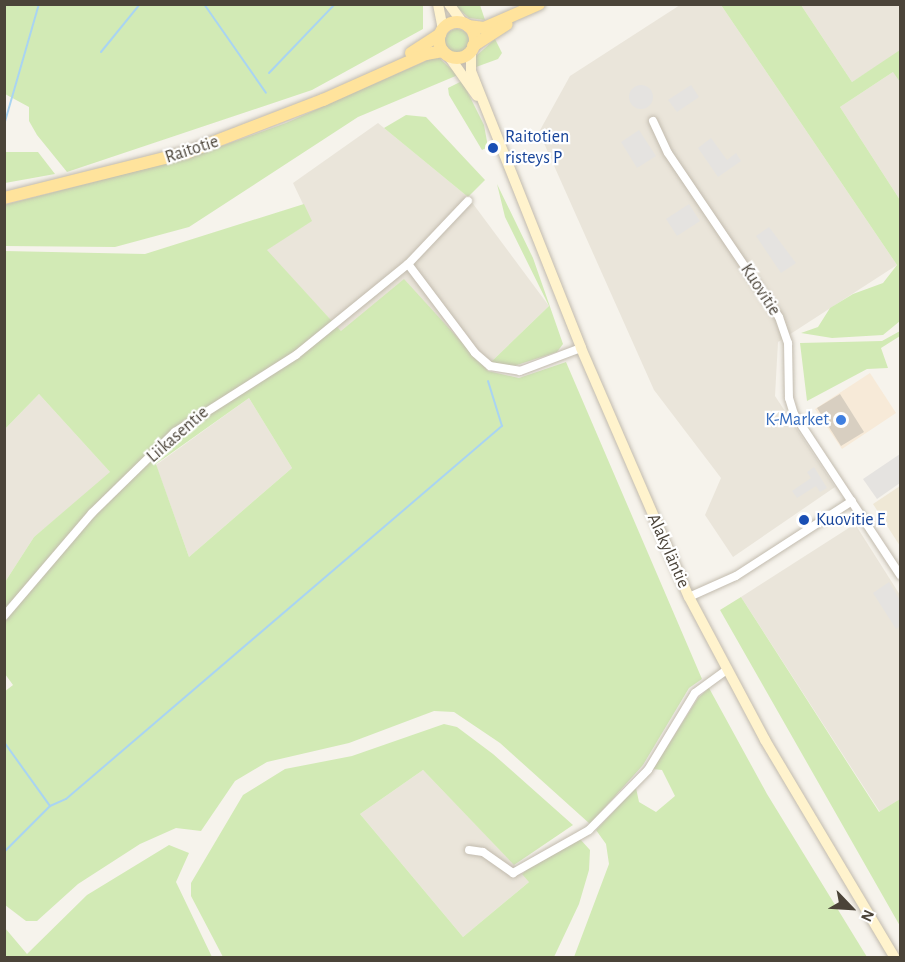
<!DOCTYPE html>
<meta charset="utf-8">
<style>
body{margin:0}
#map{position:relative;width:905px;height:962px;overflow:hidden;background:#f6f3ec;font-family:"Alegreya Sans",sans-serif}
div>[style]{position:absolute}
.residential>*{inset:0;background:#eae5da}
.commercial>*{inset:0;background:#f7ead8}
.education>*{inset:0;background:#efe8d6}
.green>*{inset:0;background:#d2eab5}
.round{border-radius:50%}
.parking>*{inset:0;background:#e5e3e0}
.stream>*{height:2px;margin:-1px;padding:0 1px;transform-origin:1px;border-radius:1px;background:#a9d4f2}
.building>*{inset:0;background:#d8cfc1}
.roads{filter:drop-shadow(0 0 2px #c2bbae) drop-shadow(0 0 2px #c2bbae)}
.street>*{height:8px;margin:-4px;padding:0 4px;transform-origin:4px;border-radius:4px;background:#fff}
.secondary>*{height:10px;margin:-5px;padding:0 5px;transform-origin:5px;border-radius:5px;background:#fff3cd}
.primary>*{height:12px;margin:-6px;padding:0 6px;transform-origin:6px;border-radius:6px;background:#ffe39c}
.primary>.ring{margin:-6px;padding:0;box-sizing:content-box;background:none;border:12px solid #ffe39c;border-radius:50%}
.dots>*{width:16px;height:16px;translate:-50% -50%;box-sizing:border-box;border:3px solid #fff;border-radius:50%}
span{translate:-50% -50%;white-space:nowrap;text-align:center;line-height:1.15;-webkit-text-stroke:4.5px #fff;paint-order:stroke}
.transit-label{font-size:18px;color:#164399}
.left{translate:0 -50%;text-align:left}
.street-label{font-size:18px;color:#4b4439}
.shop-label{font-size:18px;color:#366cbe}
.right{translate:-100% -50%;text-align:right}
.frame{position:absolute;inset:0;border:6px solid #4b4439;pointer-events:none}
.north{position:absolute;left:821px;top:878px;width:60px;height:60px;-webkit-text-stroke:4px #fff;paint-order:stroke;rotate:115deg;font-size:16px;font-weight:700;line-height:24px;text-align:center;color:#4b4439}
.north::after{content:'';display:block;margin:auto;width:21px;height:27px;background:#4b4439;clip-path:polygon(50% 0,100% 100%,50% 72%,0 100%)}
</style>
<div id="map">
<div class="residential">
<div style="clip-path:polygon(680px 5px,721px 5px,897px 265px,778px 342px,775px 396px,835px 487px,733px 557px,705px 515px,721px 478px,654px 390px,539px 132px,570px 76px)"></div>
<div style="clip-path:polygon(801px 5px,900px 5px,900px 200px,840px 107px,893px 72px,893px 56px,852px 82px)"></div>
<div style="clip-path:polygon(378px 123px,468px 197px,549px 306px,491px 362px,488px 371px,341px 331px,266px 250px,311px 221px,293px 183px)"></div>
<div style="clip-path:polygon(39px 394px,111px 473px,34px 537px,5px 582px,5px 429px)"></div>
<div style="clip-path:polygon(249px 398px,292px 468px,189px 557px,156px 465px)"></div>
<div style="clip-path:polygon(855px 524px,900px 595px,900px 799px,880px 812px,741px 597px)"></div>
<div style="clip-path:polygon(423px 770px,530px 881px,463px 937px,360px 814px)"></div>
</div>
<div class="commercial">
<div style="clip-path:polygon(870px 373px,896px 413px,842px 449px,815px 409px)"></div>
</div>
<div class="education">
<div style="clip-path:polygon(900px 486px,900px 546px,873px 504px)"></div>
</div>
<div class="green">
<div style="clip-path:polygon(423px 4px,423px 29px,312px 90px,67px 172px,37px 135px,29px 121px,29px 107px,5px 94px,5px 5px)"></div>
<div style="clip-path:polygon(454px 5px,480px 5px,485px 20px,469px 18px)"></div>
<div style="clip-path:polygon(721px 5px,801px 5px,852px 82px,900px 50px,900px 82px,893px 72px,840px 107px,900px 200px,900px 321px,883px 335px,832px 338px,801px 333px,818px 327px,830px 308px,853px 294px,883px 283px,897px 265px)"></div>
<div class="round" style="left:445px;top:29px;width:24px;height:24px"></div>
<div style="clip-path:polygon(495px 39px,502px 53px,498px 59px,476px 67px,475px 57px)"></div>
<div style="clip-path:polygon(437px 56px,458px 75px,358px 117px,189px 227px,115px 247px,5px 246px,4px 205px,191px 157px,286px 123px)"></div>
<div style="clip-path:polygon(462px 81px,484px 125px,488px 147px,482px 150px,449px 95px,448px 88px)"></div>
<div style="clip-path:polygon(406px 115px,426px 117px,485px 180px,468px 197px,384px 128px)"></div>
<div style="clip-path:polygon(5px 152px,38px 152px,55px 174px,5px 183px)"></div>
<div style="clip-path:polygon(497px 184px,533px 258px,563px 344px,557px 352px,511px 367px,491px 362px,549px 306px,505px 217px)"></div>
<div style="clip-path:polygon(evenodd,304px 204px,312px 221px,267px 250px,341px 331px,404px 279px,488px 371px,519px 378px,566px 362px,702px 679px,689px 688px,643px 765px,590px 824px,500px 743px,454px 712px,434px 711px,349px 743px,267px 762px,235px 781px,201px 831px,176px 828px,140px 844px,78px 884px,37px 921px,26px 921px,5px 905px,4px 692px,13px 685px,5px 674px,5px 582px,34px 537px,110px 472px,39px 394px,5px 429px,5px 251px,145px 254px,304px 204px,249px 398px,292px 468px,189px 557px,156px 464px,249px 398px)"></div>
<div style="clip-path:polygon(900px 331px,900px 336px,881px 348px,888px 368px,867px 369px,807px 401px,800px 343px,882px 341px)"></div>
<div style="clip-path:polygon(741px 597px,879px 812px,900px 799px,900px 926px,720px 610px)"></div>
<div style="clip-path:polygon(709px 688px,767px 794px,867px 957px,574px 957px,609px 864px,606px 844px,596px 830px,636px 788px,639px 802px,656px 812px,675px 796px,662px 770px,653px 769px,698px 698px)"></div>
<div style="clip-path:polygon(444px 724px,457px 727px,493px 754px,573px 825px,514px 865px,423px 770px,360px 814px,463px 937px,529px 882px,522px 874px,543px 856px,580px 839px,590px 850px,589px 870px,579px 904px,554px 957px,223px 957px,191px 896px,191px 883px,243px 795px,285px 769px,352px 756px)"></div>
<div style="clip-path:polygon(169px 845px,189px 853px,176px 882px,212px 957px,5px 957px,5px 928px,27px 954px,87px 895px)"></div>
</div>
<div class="parking">
<div class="round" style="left:629px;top:85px;width:24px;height:24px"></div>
<div style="clip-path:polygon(691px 85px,699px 97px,677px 112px,668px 100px)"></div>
<div style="clip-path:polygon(639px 130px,656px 156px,637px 168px,621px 142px)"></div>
<div style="clip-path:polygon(711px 138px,727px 160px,736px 153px,741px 161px,718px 177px,698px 148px)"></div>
<div style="clip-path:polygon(689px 204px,700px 221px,677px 236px,666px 219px)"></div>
<div style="clip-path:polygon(769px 227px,796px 263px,781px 273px,756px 236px)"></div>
<div style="clip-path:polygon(900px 454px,900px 483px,877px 499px,863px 479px)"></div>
<div style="clip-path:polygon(814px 467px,827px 488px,820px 492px,816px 486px,797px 498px,792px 491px,811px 478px,807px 472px)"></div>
<div style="clip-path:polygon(889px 582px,900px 600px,900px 626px,896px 629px,873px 593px)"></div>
</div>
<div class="stream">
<div style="left:204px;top:4px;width:108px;rotate:55.1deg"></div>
<div style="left:101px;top:52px;width:62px;rotate:-50.9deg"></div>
<div style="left:269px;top:73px;width:95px;rotate:-46.3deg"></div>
<div style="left:4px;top:125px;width:126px;rotate:-73.9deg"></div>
<div style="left:4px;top:742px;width:79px;rotate:54.3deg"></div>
<div style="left:50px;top:806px;width:65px;rotate:135deg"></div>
<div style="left:50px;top:806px;width:17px;rotate:-24deg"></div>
<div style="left:66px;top:799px;width:574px;rotate:-40.55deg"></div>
<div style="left:502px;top:426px;width:47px;rotate:-107.3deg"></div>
</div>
<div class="building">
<div style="clip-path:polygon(840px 394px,864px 432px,841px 446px,817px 408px)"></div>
</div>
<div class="roads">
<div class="street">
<div style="left:653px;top:121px;width:35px;rotate:65deg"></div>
<div style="left:668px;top:153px;width:198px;rotate:55.9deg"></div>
<div style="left:779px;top:317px;width:28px;rotate:71deg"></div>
<div style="left:788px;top:343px;width:55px;rotate:89deg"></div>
<div style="left:789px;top:398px;width:17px;rotate:73deg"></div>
<div style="left:794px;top:414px;width:193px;rotate:56.6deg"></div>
<div style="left:408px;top:264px;width:87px;rotate:-46.4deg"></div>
<div style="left:689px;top:597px;width:51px;rotate:-24.1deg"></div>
<div style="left:736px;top:576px;width:138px;rotate:-32.9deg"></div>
<div style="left:4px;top:616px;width:135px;rotate:-49.5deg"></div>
<div style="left:92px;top:513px;width:116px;rotate:-44.3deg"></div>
<div style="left:175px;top:432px;width:143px;rotate:-32.5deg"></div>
<div style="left:296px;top:355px;width:144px;rotate:-39.1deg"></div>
<div style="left:408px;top:264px;width:111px;rotate:53deg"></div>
<div style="left:475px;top:353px;width:20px;rotate:41deg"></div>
<div style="left:490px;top:366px;width:30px;rotate:9deg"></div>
<div style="left:520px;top:371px;width:65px;rotate:-20.7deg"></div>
<div style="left:469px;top:850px;width:14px;rotate:8deg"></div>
<div style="left:483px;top:852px;width:37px;rotate:35deg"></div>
<div style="left:513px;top:873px;width:87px;rotate:-29.5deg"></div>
<div style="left:589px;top:830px;width:84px;rotate:-45.5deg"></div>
<div style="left:648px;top:770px;width:90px;rotate:-58.6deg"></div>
<div style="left:695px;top:693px;width:39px;rotate:-36deg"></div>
</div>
<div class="secondary">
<div style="left:438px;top:4px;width:25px;rotate:79deg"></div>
<div style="left:449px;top:4px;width:24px;rotate:54deg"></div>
<div style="left:471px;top:50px;width:21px;rotate:90deg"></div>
<div style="left:471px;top:71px;width:298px;rotate:68.3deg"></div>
<div style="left:581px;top:348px;width:271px;rotate:66.6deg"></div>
<div style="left:689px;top:597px;width:162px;rotate:62deg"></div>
<div style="left:765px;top:740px;width:254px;rotate:59.2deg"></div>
<div style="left:448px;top:55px;width:50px;rotate:54.7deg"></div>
</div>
<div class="primary">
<div class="ring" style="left:439px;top:22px;width:24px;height:24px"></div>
<div style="left:468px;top:26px;width:16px;rotate:7deg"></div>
<div style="left:484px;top:28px;width:60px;rotate:-23.6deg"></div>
<div style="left:473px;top:46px;width:40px;rotate:-32.9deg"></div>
<div style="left:411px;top:53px;width:35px;rotate:-33deg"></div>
<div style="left:4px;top:198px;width:190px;rotate:-14deg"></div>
<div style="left:188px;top:152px;width:145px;rotate:-21.1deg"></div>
<div style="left:323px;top:100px;width:113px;rotate:-24.1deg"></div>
<div style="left:426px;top:54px;width:17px;rotate:-10deg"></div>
</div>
</div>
<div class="dots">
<div style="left:493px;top:148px;background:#1a4fb4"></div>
<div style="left:841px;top:420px;background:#3f7fe0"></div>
<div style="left:804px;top:520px;background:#1a4fb4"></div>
</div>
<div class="transit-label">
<span class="left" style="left:505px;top:148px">Raitotien<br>risteys P</span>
<span class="left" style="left:816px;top:520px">Kuovitie E</span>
</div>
<div class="street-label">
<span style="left:192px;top:150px;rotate:-18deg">Raitotie</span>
<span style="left:760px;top:290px;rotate:57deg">Kuovitie</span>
<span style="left:178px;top:435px;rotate:-41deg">Liikasentie</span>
<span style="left:668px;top:551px;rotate:66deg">Alakyläntie</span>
</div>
<div class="shop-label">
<span class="right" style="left:829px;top:420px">K-Market</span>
</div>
<div class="frame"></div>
<div class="north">N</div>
</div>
